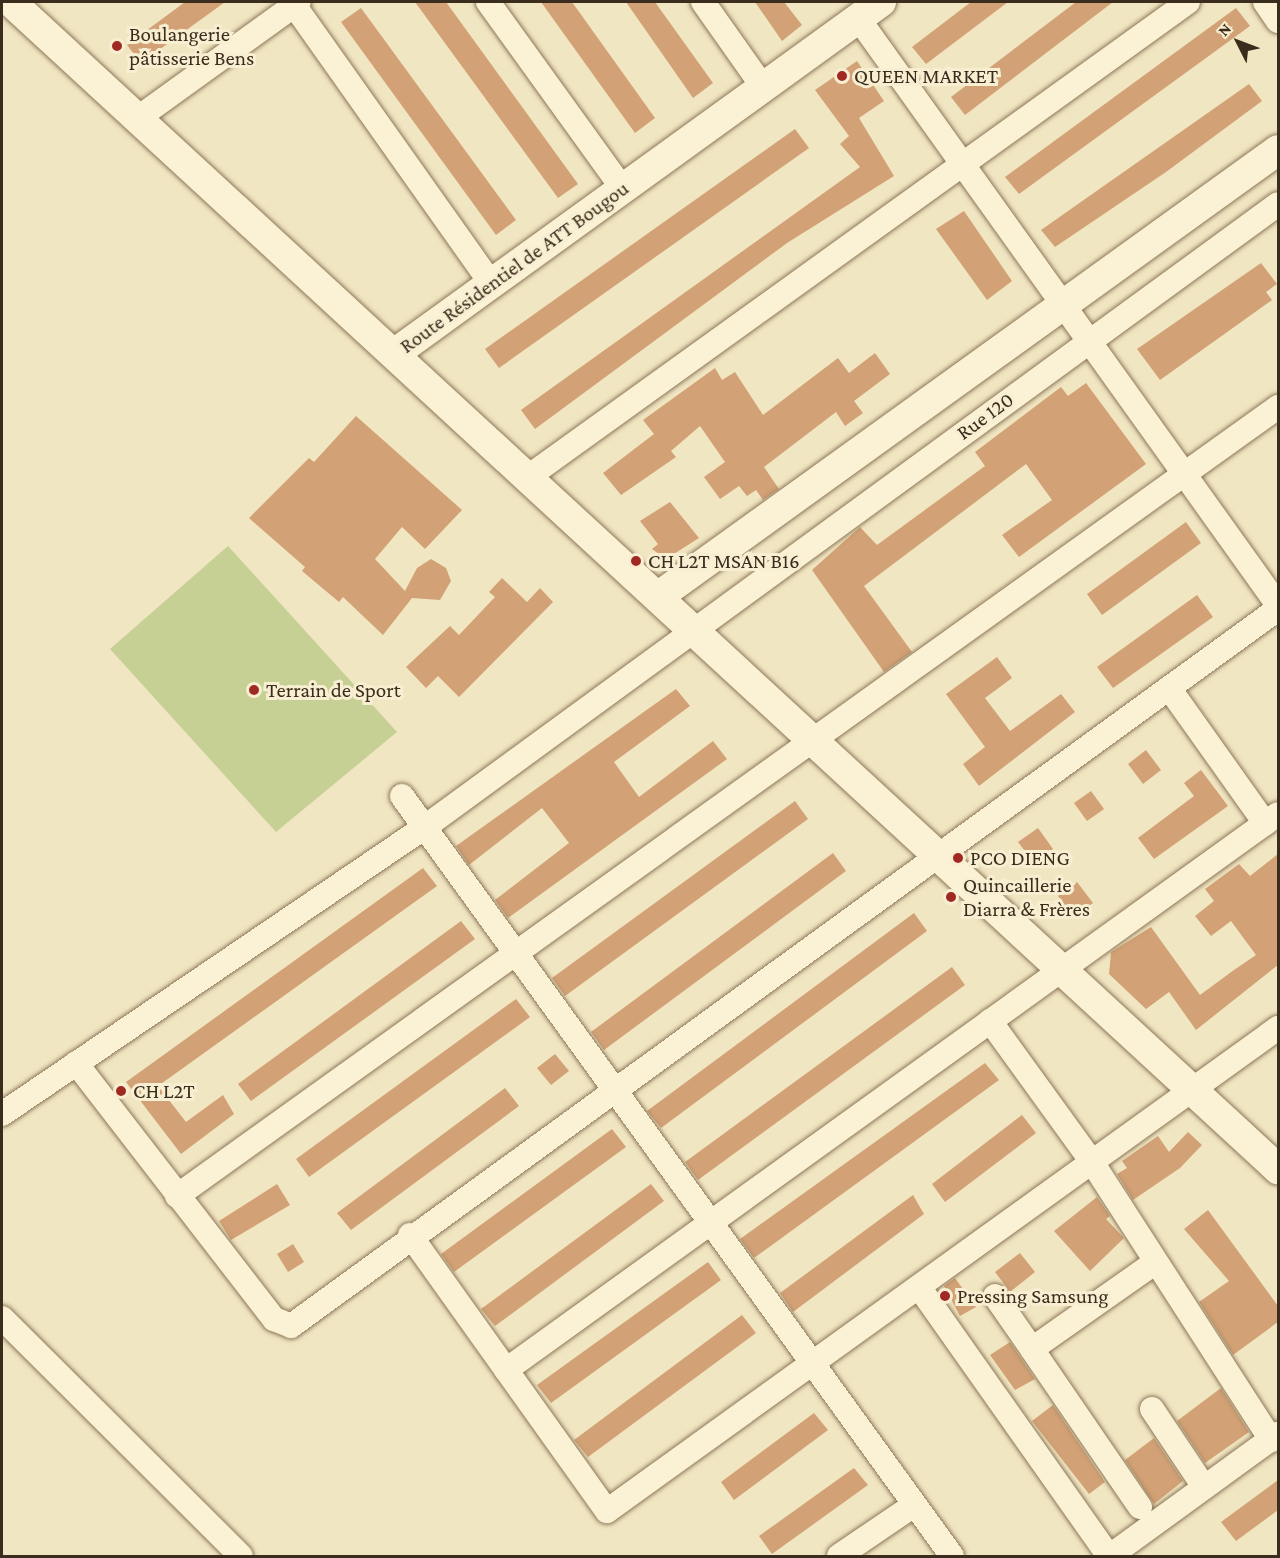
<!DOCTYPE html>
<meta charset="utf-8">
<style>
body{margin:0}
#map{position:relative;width:1280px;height:1558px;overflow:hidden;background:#f1e6c2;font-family:"Crimson Pro",serif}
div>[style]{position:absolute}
.green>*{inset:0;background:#c6d095}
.building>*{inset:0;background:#d2a175}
.roads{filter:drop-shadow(0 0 2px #8d7758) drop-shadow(0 0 2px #8d7758)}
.minor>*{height:24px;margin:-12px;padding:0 12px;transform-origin:12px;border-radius:12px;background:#fbf2d6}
.tertiary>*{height:30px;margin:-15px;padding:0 15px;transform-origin:15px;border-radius:15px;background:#fbf2d6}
.dots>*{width:16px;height:16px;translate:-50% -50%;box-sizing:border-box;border:3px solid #f8efd2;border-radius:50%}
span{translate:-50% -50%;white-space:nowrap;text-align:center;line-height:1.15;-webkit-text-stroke:6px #f8efd2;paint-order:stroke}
.poi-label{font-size:21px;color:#3b2d1d}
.left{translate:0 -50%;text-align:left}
.street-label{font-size:21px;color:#3b2d1d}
.frame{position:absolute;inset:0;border:3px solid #3b2d1d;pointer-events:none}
.north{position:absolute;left:1208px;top:12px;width:60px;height:60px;-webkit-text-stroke:4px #f8efd2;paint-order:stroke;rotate:312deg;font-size:16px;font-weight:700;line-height:24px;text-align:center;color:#3b2d1d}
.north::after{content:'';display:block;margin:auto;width:21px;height:27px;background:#3b2d1d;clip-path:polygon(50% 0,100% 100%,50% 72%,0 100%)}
</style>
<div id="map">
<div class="green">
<div style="clip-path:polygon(228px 546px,397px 732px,276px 832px,110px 649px)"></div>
</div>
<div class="building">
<div style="clip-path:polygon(185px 2px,225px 2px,141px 63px,127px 45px)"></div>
<div style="clip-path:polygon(415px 2px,446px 2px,578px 184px,558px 198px)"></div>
<div style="clip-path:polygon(541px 2px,572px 2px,655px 118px,635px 133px)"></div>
<div style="clip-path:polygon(626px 2px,655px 2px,713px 83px,693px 98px)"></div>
<div style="clip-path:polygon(755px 2px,784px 2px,802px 25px,782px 41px)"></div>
<div style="clip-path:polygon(971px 2px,1008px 2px,926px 64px,912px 47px)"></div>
<div style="clip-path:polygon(1076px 2px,1113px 2px,965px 115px,951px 97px)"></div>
<div style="clip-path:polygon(361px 8px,516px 220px,496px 235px,341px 22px)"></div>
<div style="clip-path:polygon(1236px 8px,1250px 26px,1019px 194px,1005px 177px)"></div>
<div style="clip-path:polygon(857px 61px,884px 101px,859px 118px,894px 176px,787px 243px,535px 429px,521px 410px,860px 167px,840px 144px,849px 136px,815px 90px)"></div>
<div style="clip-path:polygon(1249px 84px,1262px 101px,1166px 172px,1055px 247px,1041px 230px)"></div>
<div style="clip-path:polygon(795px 129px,809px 148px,499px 368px,485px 349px)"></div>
<div style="clip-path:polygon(964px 211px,1012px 281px,987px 300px,936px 229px)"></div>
<div style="clip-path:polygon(1261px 263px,1277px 284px,1266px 292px,1272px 300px,1160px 380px,1137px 349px)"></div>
<div style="clip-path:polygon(875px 353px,890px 374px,854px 401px,863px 413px,845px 426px,836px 412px,764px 467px,779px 489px,763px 500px,756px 490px,747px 496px,739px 486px,720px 499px,704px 477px,725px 462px,700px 426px,671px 451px,676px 457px,621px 495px,603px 473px,654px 434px,643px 420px,715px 368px,722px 380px,735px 372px,763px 415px,838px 358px,849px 373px)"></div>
<div style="clip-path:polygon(1086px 383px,1146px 464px,1019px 557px,1002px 535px,1052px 500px,1026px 464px,864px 586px,912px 652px,884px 672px,812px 570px,860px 527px,877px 545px,985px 466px,975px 452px,1061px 387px,1068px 396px)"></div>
<div style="clip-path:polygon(356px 416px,462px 510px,425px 549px,402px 527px,375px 559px,405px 591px,417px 568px,431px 559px,446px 568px,451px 581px,440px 600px,412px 598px,383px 635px,343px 597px,339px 602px,302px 571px,305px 567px,249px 518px,309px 458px,314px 462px)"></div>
<div style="clip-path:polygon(670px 502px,699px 538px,666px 559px,652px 549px,658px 544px,640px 521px)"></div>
<div style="clip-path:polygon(1186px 522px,1201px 543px,1102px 615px,1087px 594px)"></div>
<div style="clip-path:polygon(502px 578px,527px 602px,540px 588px,553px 602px,459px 697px,438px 676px,426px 688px,406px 667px,450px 626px,459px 635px,495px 597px,489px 592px)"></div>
<div style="clip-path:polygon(1197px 595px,1213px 617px,1113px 688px,1097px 667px)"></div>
<div style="clip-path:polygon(997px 657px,1012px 678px,985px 698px,1010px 731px,1061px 694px,1075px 712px,979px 786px,963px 764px,985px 747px,946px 694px)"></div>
<div style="clip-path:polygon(676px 689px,690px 706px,614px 762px,639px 797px,713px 741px,727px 759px,508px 918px,495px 900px,569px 843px,542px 808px,469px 865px,456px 846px)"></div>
<div style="clip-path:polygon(1146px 750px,1161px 770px,1143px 784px,1128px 764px)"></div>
<div style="clip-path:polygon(1201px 770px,1228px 806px,1154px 859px,1138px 838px,1194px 796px,1184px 783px)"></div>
<div style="clip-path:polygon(1091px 791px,1104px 809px,1087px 821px,1074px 803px)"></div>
<div style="clip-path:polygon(795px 801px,808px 819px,565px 996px,552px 978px)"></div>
<div style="clip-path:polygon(1038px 828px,1053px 849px,1034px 863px,1018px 842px)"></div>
<div style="clip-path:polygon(833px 853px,846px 871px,604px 1050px,591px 1032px)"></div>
<div style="clip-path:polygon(1278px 854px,1278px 965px,1196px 1030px,1169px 992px,1146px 1009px,1109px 974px,1111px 952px,1151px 927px,1200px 995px,1234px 970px,1256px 955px,1231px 921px,1211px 936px,1195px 916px,1214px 901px,1205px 889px,1239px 864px,1250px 876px)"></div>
<div style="clip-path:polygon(423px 868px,437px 886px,158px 1086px,186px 1122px,223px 1095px,234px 1114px,181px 1154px,126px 1082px)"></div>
<div style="clip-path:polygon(1077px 882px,1093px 903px,1074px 917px,1058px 896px)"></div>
<div style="clip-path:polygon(914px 913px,927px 931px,661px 1128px,647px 1111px)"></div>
<div style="clip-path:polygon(461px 921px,475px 939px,251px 1101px,238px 1084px)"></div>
<div style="clip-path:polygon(952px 967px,965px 985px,698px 1180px,685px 1162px)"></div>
<div style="clip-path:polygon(516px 999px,530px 1017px,309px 1177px,296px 1159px)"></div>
<div style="clip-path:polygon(555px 1054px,569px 1071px,551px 1085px,537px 1068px)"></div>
<div style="clip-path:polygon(985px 1063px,999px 1080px,754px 1258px,740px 1239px)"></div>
<div style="clip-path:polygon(505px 1088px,519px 1106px,351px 1230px,337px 1213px)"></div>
<div style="clip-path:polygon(1022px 1115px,1036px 1133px,945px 1202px,932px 1184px)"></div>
<div style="clip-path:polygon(612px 1129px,626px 1147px,454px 1272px,441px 1254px)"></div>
<div style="clip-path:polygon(1188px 1132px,1202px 1145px,1180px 1168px,1133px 1200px,1117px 1174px,1127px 1168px,1122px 1161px,1158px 1136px,1169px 1152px)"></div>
<div style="clip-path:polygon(277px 1184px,290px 1205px,231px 1240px,219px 1221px)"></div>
<div style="clip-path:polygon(651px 1184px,664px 1201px,495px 1326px,481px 1309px)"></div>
<div style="clip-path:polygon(913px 1195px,924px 1214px,793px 1312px,780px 1293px)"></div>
<div style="clip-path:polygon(1097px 1197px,1110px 1216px,1106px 1219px,1124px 1238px,1090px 1271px,1054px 1231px)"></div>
<div style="clip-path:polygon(1208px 1210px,1278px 1306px,1278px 1322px,1233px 1355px,1199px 1302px,1229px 1281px,1184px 1229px)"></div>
<div style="clip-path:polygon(293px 1244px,304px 1262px,288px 1272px,277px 1254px)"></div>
<div style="clip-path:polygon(1020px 1253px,1035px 1272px,1010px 1292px,995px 1272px)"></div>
<div style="clip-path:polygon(708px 1262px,721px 1280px,551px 1403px,537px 1385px)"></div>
<div style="clip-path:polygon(955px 1278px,976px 1307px,960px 1316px,944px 1286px)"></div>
<div style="clip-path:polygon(742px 1315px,756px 1333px,588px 1457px,574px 1440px)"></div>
<div style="clip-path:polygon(1010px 1342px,1035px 1379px,1015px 1390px,990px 1355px)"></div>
<div style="clip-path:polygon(1221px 1388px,1249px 1432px,1205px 1463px,1177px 1421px)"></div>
<div style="clip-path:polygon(1053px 1405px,1105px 1482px,1089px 1494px,1032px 1421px)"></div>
<div style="clip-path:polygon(814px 1413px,828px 1430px,734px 1500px,721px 1482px)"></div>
<div style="clip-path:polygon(1154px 1438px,1183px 1481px,1154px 1504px,1125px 1460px)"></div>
<div style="clip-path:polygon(854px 1468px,868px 1485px,772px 1554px,759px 1536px)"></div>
<div style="clip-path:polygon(1278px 1480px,1278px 1510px,1236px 1541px,1221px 1522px)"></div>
</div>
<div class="roads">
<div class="minor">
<div style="left:488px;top:2px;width:229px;rotate:54.2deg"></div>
<div style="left:703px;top:2px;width:104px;rotate:54.8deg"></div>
<div style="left:1265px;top:2px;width:23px;rotate:56deg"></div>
<div style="left:294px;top:5px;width:341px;rotate:54.7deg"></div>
<div style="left:858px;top:18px;width:722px;rotate:54.42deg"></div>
<div style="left:138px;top:118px;width:198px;rotate:-35.8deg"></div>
<div style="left:528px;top:477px;width:813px;rotate:-35.74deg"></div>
<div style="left:1169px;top:688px;width:166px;rotate:54.6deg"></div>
<div style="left:402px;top:796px;width:938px;rotate:54.11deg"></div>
<div style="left:990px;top:1021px;width:174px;rotate:54.1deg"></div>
<div style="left:1092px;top:1162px;width:331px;rotate:57.2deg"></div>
<div style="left:76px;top:1063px;width:324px;rotate:52.3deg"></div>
<div style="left:274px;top:1319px;width:18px;rotate:22deg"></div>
<div style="left:291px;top:1326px;width:1220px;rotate:-36deg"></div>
<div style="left:2px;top:1114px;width:511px;rotate:-34.16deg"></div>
<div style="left:425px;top:827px;width:1056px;rotate:-36.14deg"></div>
<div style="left:177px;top:1196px;width:1355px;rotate:-35.63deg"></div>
<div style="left:410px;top:1235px;width:339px;rotate:54.5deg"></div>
<div style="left:607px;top:1511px;width:827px;rotate:-35.75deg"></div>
<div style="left:919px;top:1287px;width:329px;rotate:54.8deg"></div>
<div style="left:995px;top:1296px;width:65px;rotate:55.1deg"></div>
<div style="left:2px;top:1318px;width:337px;rotate:44.9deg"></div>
<div style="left:506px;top:1370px;width:951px;rotate:-35.76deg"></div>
<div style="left:1152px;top:1409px;width:94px;rotate:56.3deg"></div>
<div style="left:1140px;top:1507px;width:191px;rotate:-124.4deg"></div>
<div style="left:1032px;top:1349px;width:151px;rotate:-35.1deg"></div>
<div style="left:839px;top:1556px;width:91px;rotate:-34.2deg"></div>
<div style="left:1110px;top:1556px;width:208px;rotate:-36deg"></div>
</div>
<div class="tertiary">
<div style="left:11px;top:2px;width:1723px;rotate:42.65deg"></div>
<div style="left:394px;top:354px;width:601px;rotate:-35.86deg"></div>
<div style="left:659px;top:596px;width:763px;rotate:-35.77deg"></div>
</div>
</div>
<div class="dots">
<div style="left:117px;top:46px;background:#a02923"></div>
<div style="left:842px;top:76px;background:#a02923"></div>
<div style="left:636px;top:561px;background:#a02923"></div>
<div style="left:254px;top:690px;background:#a02923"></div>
<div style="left:958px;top:858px;background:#a02923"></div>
<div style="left:951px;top:897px;background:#a02923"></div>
<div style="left:121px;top:1091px;background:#a02923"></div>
<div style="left:945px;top:1296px;background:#a02923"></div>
</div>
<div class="poi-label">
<span class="left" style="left:129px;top:46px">Boulangerie<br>pâtisserie Bens</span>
<span class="left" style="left:854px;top:76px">QUEEN MARKET</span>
<span class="left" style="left:648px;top:561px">CH L2T MSAN B16</span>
<span class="left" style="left:266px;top:690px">Terrain de Sport</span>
<span class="left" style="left:970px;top:858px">PCO DIENG</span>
<span class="left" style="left:963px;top:897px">Quincaillerie<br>Diarra &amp; Frères</span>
<span class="left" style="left:133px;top:1091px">CH L2T</span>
<span class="left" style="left:957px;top:1296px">Pressing Samsung</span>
</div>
<div class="street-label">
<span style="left:514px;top:267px;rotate:-36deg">Route Résidentiel de ATT Bougou</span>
<span style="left:985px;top:416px;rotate:-36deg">Rue 120</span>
</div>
<div class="frame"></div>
<div class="north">N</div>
</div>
